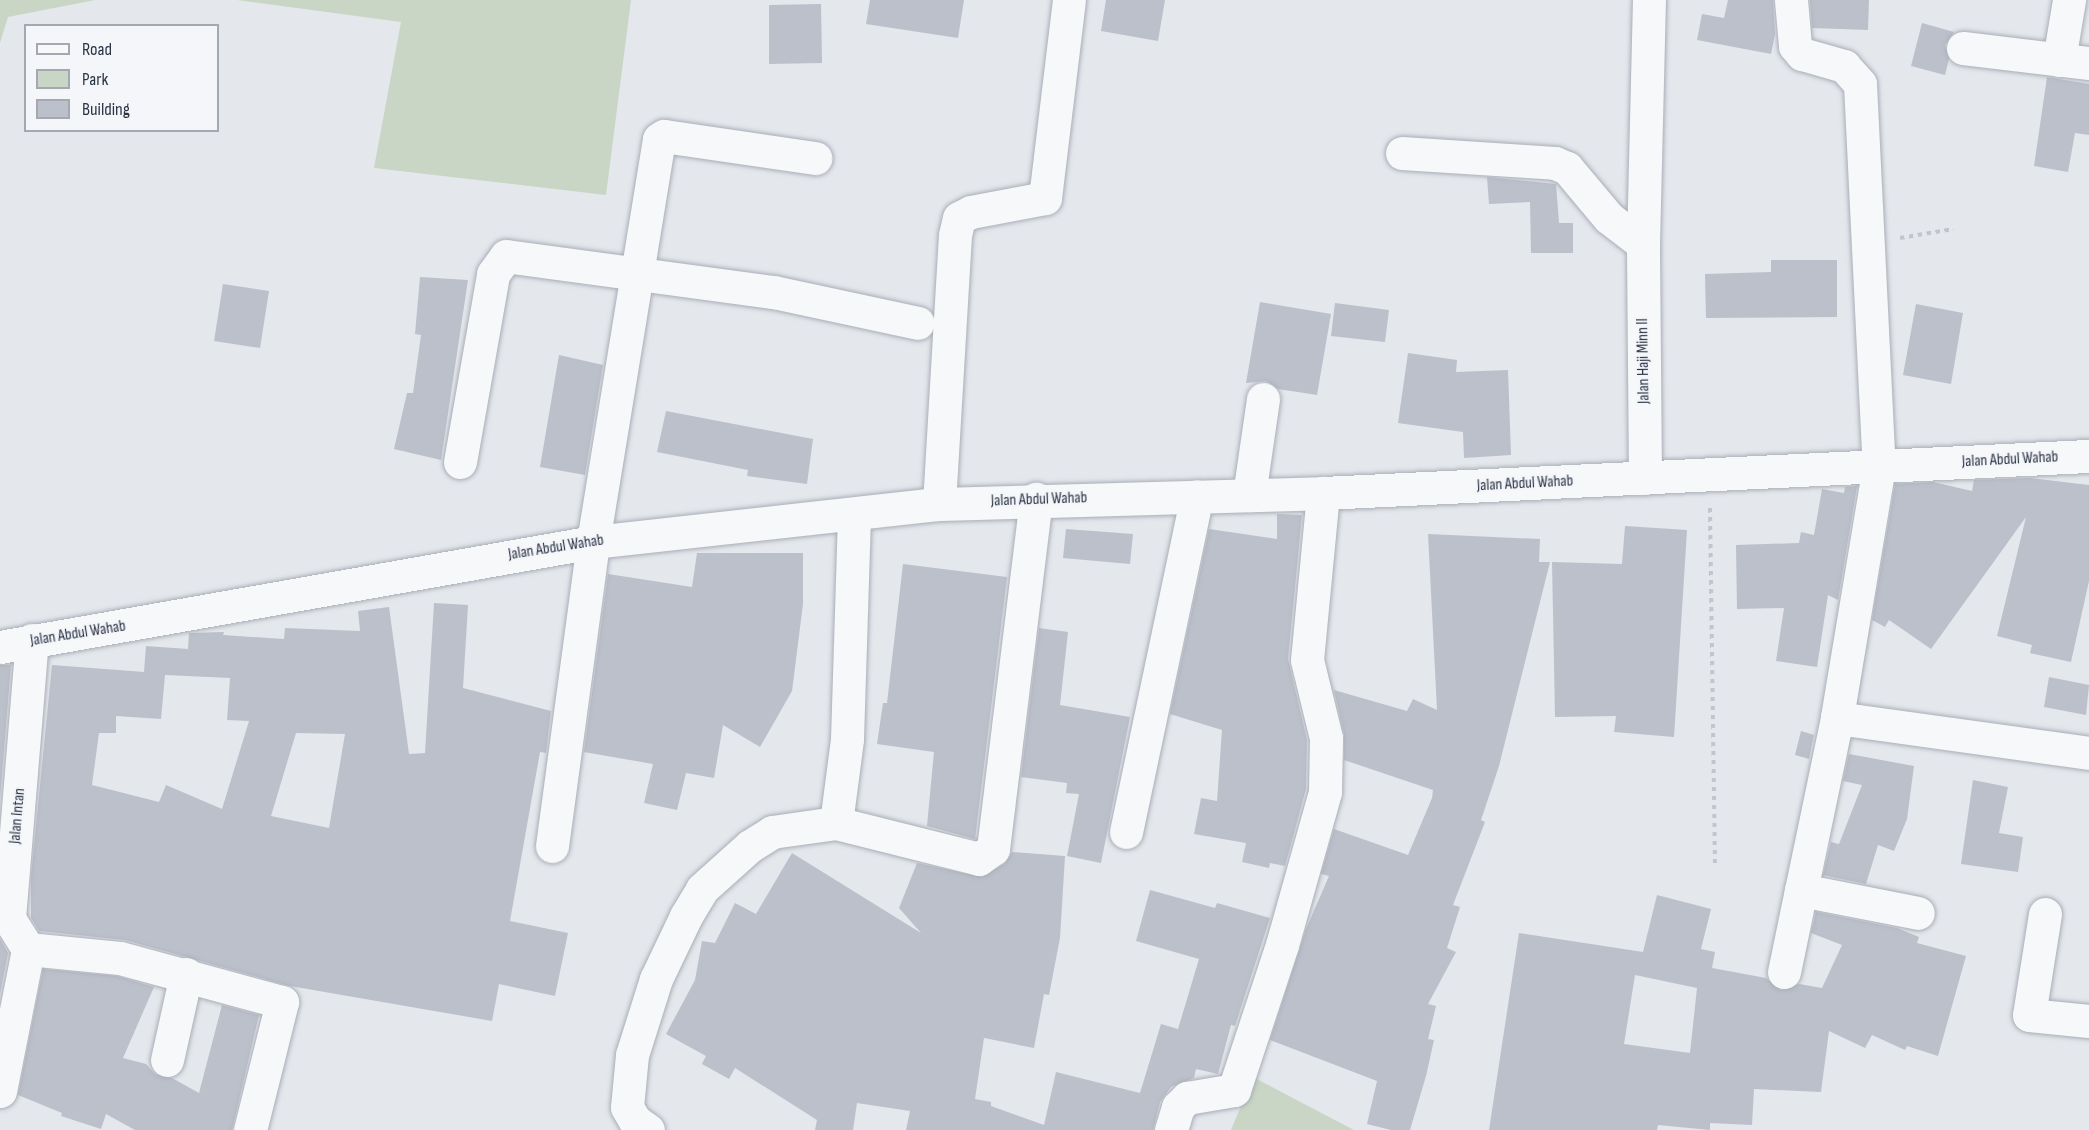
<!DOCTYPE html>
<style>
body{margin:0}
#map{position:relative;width:2089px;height:1130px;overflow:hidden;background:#e4e7ec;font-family:"Sofia Sans Condensed",sans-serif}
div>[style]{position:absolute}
.green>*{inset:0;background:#c9d6c5}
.building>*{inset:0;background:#bbc0ca}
.path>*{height:4px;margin-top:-2px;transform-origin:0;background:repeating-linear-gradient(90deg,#c2c5cb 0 4.5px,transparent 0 9px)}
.roads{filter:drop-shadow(0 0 2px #a9aeb7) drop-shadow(0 0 2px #a9aeb7)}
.minor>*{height:33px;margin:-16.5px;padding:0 16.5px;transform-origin:16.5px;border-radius:16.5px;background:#f7f8fa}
span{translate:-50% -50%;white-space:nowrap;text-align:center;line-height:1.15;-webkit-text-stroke:4.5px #f4f6f9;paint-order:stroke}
.street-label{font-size:16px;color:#2b3445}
.legend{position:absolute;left:24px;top:24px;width:195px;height:108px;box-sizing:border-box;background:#f4f6f9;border:2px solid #a4a8b1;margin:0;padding:8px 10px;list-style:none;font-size:18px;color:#2b3445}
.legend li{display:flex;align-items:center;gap:12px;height:30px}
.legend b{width:30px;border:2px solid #a4a8b1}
</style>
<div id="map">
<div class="green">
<div style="clip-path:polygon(0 0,95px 0,8px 17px,0 43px)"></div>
<div style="clip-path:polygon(237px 0,631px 0,606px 195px,374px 168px,401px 22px)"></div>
<div style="clip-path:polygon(1253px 1077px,1352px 1129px,1354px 1130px,1231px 1130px)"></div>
</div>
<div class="building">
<div style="clip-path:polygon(870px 0,964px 0,958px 38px,866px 24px)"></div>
<div style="clip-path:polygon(1106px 0,1165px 0,1158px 41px,1101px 31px)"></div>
<div style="clip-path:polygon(1728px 0,1773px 0,1775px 34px,1771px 54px,1697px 40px,1702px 14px,1724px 18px)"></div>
<div style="clip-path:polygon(1810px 0,1869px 0,1868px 30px,1812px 28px)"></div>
<div style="clip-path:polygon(821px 4px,822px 63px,769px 64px,769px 5px)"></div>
<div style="clip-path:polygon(1922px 23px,1954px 32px,1945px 45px,1949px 59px,1945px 75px,1911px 66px)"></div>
<div style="clip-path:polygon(2047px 77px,2089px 84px,2089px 135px,2075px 133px,2068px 172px,2034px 166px)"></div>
<div style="clip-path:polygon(1487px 177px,1556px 184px,1559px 223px,1573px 223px,1573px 253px,1531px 253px,1530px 202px,1489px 204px)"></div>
<div style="clip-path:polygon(1771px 260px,1837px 260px,1837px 317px,1706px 318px,1705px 274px,1771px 272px)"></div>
<div style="clip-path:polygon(420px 277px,468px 280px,441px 460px,394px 449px,407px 393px,413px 393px,421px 335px,415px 334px)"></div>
<div style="clip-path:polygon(223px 284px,269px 291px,260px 348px,214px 341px)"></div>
<div style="clip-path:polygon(1260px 302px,1331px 314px,1317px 395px,1278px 389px,1266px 381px,1246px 383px)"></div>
<div style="clip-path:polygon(1335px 303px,1389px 310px,1385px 342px,1331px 336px)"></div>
<div style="clip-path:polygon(1916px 304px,1963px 313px,1951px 384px,1903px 375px)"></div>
<div style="clip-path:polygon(1408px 353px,1457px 360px,1456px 372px,1508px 370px,1511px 455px,1464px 458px,1463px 432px,1398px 423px)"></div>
<div style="clip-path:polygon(559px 355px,603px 365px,585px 475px,540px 467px)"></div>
<div style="clip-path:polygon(666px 411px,813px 439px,807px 484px,747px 476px,748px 470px,657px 452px)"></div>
<div style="clip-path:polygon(2029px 478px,2089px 485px,2089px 581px,2071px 662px,2030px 653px,2032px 645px,1997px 636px,2026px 517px,1931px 649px,1889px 620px,1885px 627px,1872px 620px,1895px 484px,1933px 482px,1972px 491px,1974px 480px)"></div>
<div style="clip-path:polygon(1857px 486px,1838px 600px,1828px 595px,1817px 667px,1776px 661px,1784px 608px,1737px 609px,1736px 545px,1799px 543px,1801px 532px,1814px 535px,1822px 489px,1844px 493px,1845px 487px)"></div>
<div style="clip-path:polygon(1277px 514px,1302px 515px,1288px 659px,1307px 740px,1306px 789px,1285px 866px,1270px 863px,1269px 868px,1242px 862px,1246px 843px,1194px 834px,1201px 798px,1217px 801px,1222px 730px,1170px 714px,1209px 529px,1277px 539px)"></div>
<div style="clip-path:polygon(1625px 526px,1687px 530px,1674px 737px,1614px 732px,1616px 716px,1555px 717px,1552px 562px,1622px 564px)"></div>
<div style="clip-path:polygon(1066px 529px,1133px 534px,1130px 564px,1063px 558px)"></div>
<div style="clip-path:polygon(1428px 534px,1540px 539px,1539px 562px,1550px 562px,1499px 766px,1481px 820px,1485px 822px,1453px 905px,1460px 907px,1447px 948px,1456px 952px,1428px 1004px,1436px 1006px,1428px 1039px,1434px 1040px,1426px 1076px,1410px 1130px,1391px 1130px,1367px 1124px,1377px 1081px,1270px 1040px,1306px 929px,1329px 876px,1321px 874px,1334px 829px,1408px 855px,1432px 798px,1433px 790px,1344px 760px,1344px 734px,1334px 690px,1407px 711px,1413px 699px,1437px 710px)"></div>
<div style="clip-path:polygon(697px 553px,803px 553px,803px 604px,792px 691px,760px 747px,723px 725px,714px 778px,686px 773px,677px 810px,644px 803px,653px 764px,584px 752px,608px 574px,692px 587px)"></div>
<div style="clip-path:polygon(903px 564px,1007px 577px,975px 839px,927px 826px,934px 752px,877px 744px,883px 703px,887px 703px)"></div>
<div style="clip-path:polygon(evenodd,434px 603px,468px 605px,463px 688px,551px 711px,546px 753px,540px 752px,510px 921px,568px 933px,555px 996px,499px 984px,492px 1021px,290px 986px,125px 940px,39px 931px,31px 918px,31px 877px,52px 665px,144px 672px,146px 646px,188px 649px,189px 633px,224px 632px,223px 635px,284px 639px,285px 628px,360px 631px,358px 611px,389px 607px,409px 754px,425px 753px,434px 603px,165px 675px,230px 678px,227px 720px,249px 721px,222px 809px,166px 785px,159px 802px,92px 785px,99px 733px,116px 733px,116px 716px,161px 719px,165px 675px,434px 603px,296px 733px,345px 734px,329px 828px,271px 816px,296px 733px)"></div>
<div style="clip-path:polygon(1039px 628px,1068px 632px,1060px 705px,1130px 717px,1101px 863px,1067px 856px,1079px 794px,1066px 793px,1067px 783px,1021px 777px)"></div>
<div style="clip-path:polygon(0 665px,11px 665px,0 799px)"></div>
<div style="clip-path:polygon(2049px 677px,2089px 685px,2086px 715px,2044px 707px)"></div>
<div style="clip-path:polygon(1801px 731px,1814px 735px,1809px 759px,1795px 755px)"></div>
<div style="clip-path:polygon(1849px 754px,1914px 766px,1907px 819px,1894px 851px,1878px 845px,1866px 884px,1823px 875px,1831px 842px,1839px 844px,1862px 785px,1843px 781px)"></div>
<div style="clip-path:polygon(1973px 780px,2008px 787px,1999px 833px,2023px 837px,2018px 872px,1961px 864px)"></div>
<div style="clip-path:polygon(1012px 852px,1065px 856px,1060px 938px,1049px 995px,1044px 994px,1034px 1048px,984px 1038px,975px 1099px,991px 1102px,991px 1106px,1044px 1125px,1056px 1072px,1140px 1093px,1161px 1024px,1178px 1029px,1199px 959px,1136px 941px,1150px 890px,1215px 908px,1217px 903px,1270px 918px,1235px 1026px,1231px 1025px,1218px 1074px,1196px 1069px,1194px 1078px,1171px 1087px,1160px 1102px,1153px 1130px,906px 1130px,910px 1111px,857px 1103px,853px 1130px,815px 1130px,817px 1120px,735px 1068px,729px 1079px,702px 1064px,706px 1056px,666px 1034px,695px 980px,702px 941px,715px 943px,735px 903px,756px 914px,792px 853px,921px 933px,899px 908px,917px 863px,982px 877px,1004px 864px)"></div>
<div style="clip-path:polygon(evenodd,1657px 895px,1711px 909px,1701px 949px,1715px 952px,1712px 968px,1766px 978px,1781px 990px,1799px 984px,1822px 988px,1842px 945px,1811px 933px,1816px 912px,1897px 928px,1919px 937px,1917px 943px,1966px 956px,1938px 1056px,1907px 1046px,1905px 1050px,1872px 1035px,1865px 1048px,1829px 1031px,1821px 1092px,1754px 1089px,1752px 1125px,1710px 1123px,1710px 1130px,1658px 1125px,1657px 1130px,1489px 1130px,1519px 933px,1643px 952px,1657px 895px,1635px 975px,1697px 988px,1690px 1053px,1624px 1044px,1635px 975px)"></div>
<div style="clip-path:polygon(0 939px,8px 953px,0 994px)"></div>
<div style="clip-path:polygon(43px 969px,117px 976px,154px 987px,123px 1058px,146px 1064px,155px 1074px,172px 1078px,199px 1093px,222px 1005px,259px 1015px,232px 1130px,135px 1130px,106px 1114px,101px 1129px,61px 1116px,62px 1113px,18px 1095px)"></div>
</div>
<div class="path">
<div style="left:1900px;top:238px;width:54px;rotate:-9.6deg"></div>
<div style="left:1710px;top:508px;width:360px;rotate:89.2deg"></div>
</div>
<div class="roads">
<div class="minor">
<div style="left:1791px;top:0;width:46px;rotate:85deg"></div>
<div style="left:1795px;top:46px;width:11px;rotate:49deg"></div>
<div style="left:1802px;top:54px;width:44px;rotate:15.9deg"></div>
<div style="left:1844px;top:66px;width:24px;rotate:48deg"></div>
<div style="left:1860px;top:84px;width:382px;rotate:87.2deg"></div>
<div style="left:1879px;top:466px;width:255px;rotate:99.5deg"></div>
<div style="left:1837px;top:718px;width:254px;rotate:7.9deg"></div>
<div style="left:1963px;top:48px;width:127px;rotate:6.8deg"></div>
<div style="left:2059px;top:60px;width:61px;rotate:-80.5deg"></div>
<div style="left:1402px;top:153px;width:153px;rotate:3.7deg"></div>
<div style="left:1555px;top:163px;width:13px;rotate:23deg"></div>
<div style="left:1567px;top:168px;width:65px;rotate:50deg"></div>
<div style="left:1609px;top:218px;width:43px;rotate:37.4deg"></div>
<div style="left:460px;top:462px;width:191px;rotate:-80deg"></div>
<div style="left:493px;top:274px;width:22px;rotate:-54deg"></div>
<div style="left:506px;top:256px;width:270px;rotate:7.7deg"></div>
<div style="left:774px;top:292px;width:147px;rotate:12.1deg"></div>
<div style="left:1645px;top:478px;width:234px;rotate:-90.5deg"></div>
<div style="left:1643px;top:244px;width:244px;rotate:-88.6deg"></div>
<div style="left:1249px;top:495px;width:97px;rotate:-81.7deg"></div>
<div style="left:939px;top:504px;width:269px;rotate:-86.6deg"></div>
<div style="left:955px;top:235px;width:17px;rotate:-77deg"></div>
<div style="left:959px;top:218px;width:13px;rotate:-27deg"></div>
<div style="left:971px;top:212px;width:75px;rotate:-10.7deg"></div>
<div style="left:1045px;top:198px;width:199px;rotate:-83.1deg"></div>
<div style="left:0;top:647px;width:602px;rotate:-10.04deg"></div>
<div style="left:593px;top:542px;width:348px;rotate:-6.3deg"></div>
<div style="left:939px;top:504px;width:384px;rotate:-1.6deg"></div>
<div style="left:1323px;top:493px;width:767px;rotate:-2.77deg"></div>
<div style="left:1837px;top:718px;width:176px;rotate:101.8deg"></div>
<div style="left:1801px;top:890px;width:119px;rotate:11.1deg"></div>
<div style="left:836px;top:823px;width:147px;rotate:14.1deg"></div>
<div style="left:979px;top:859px;width:17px;rotate:-36deg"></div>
<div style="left:993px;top:849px;width:353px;rotate:-83deg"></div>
<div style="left:1126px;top:832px;width:343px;rotate:-78.1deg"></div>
<div style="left:552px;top:846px;width:307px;rotate:-82.3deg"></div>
<div style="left:593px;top:542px;width:408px;rotate:-80.7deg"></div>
<div style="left:659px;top:139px;width:6px;rotate:-31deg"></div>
<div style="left:664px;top:136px;width:153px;rotate:8.3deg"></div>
<div style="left:2045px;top:914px;width:102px;rotate:99deg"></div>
<div style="left:2029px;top:1015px;width:60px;rotate:5.7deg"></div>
<div style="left:28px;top:949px;width:92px;rotate:5.6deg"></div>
<div style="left:120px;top:958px;width:168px;rotate:15.2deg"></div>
<div style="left:282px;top:1002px;width:132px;rotate:104deg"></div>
<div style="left:1784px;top:972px;width:84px;rotate:-78.3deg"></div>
<div style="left:167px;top:1060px;width:88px;rotate:-77.5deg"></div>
<div style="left:0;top:1091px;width:145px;rotate:-78.8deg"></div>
<div style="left:28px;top:949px;width:36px;rotate:-122deg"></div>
<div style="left:9px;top:918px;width:279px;rotate:-85.3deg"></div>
<div style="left:648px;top:1130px;width:16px;rotate:-145deg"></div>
<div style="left:635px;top:1121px;width:16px;rotate:-120deg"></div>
<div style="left:627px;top:1107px;width:52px;rotate:-84.5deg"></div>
<div style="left:632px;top:1055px;width:80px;rotate:-72.5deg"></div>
<div style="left:656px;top:979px;width:70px;rotate:-64.5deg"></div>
<div style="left:686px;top:916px;width:31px;rotate:-59deg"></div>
<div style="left:702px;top:889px;width:64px;rotate:-41.9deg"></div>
<div style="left:750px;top:846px;width:26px;rotate:-32deg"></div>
<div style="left:772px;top:832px;width:65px;rotate:-8deg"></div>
<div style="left:836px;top:823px;width:85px;rotate:-82.5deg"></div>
<div style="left:847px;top:739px;width:225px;rotate:-88.2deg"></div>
<div style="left:1171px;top:1130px;width:24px;rotate:-73deg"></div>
<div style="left:1178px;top:1107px;width:13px;rotate:-45deg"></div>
<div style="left:1187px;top:1098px;width:48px;rotate:-9.7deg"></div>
<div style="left:1234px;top:1090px;width:153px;rotate:-71.7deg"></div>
<div style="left:1282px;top:945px;width:159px;rotate:-74.3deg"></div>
<div style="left:1325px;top:792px;width:54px;rotate:-88.9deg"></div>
<div style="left:1326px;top:738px;width:80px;rotate:-103.7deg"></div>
<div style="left:1307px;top:660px;width:168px;rotate:-84.5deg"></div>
</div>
</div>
<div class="street-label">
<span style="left:1644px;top:361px;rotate:-91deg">Jalan Haji Minn II</span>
<span style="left:2010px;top:460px;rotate:-3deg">Jalan Abdul Wahab</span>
<span style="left:1525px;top:484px;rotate:-3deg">Jalan Abdul Wahab</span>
<span style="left:1039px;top:500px;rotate:-2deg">Jalan Abdul Wahab</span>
<span style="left:556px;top:548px;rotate:-9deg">Jalan Abdul Wahab</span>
<span style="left:78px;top:634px;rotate:-9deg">Jalan Abdul Wahab</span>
<span style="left:18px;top:816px;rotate:-85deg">Jalan Intan</span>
</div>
<ul class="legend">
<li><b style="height:8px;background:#f7f8fa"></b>Road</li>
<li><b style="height:16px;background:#c9d6c5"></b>Park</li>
<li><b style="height:16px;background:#bbc0ca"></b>Building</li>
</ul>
</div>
